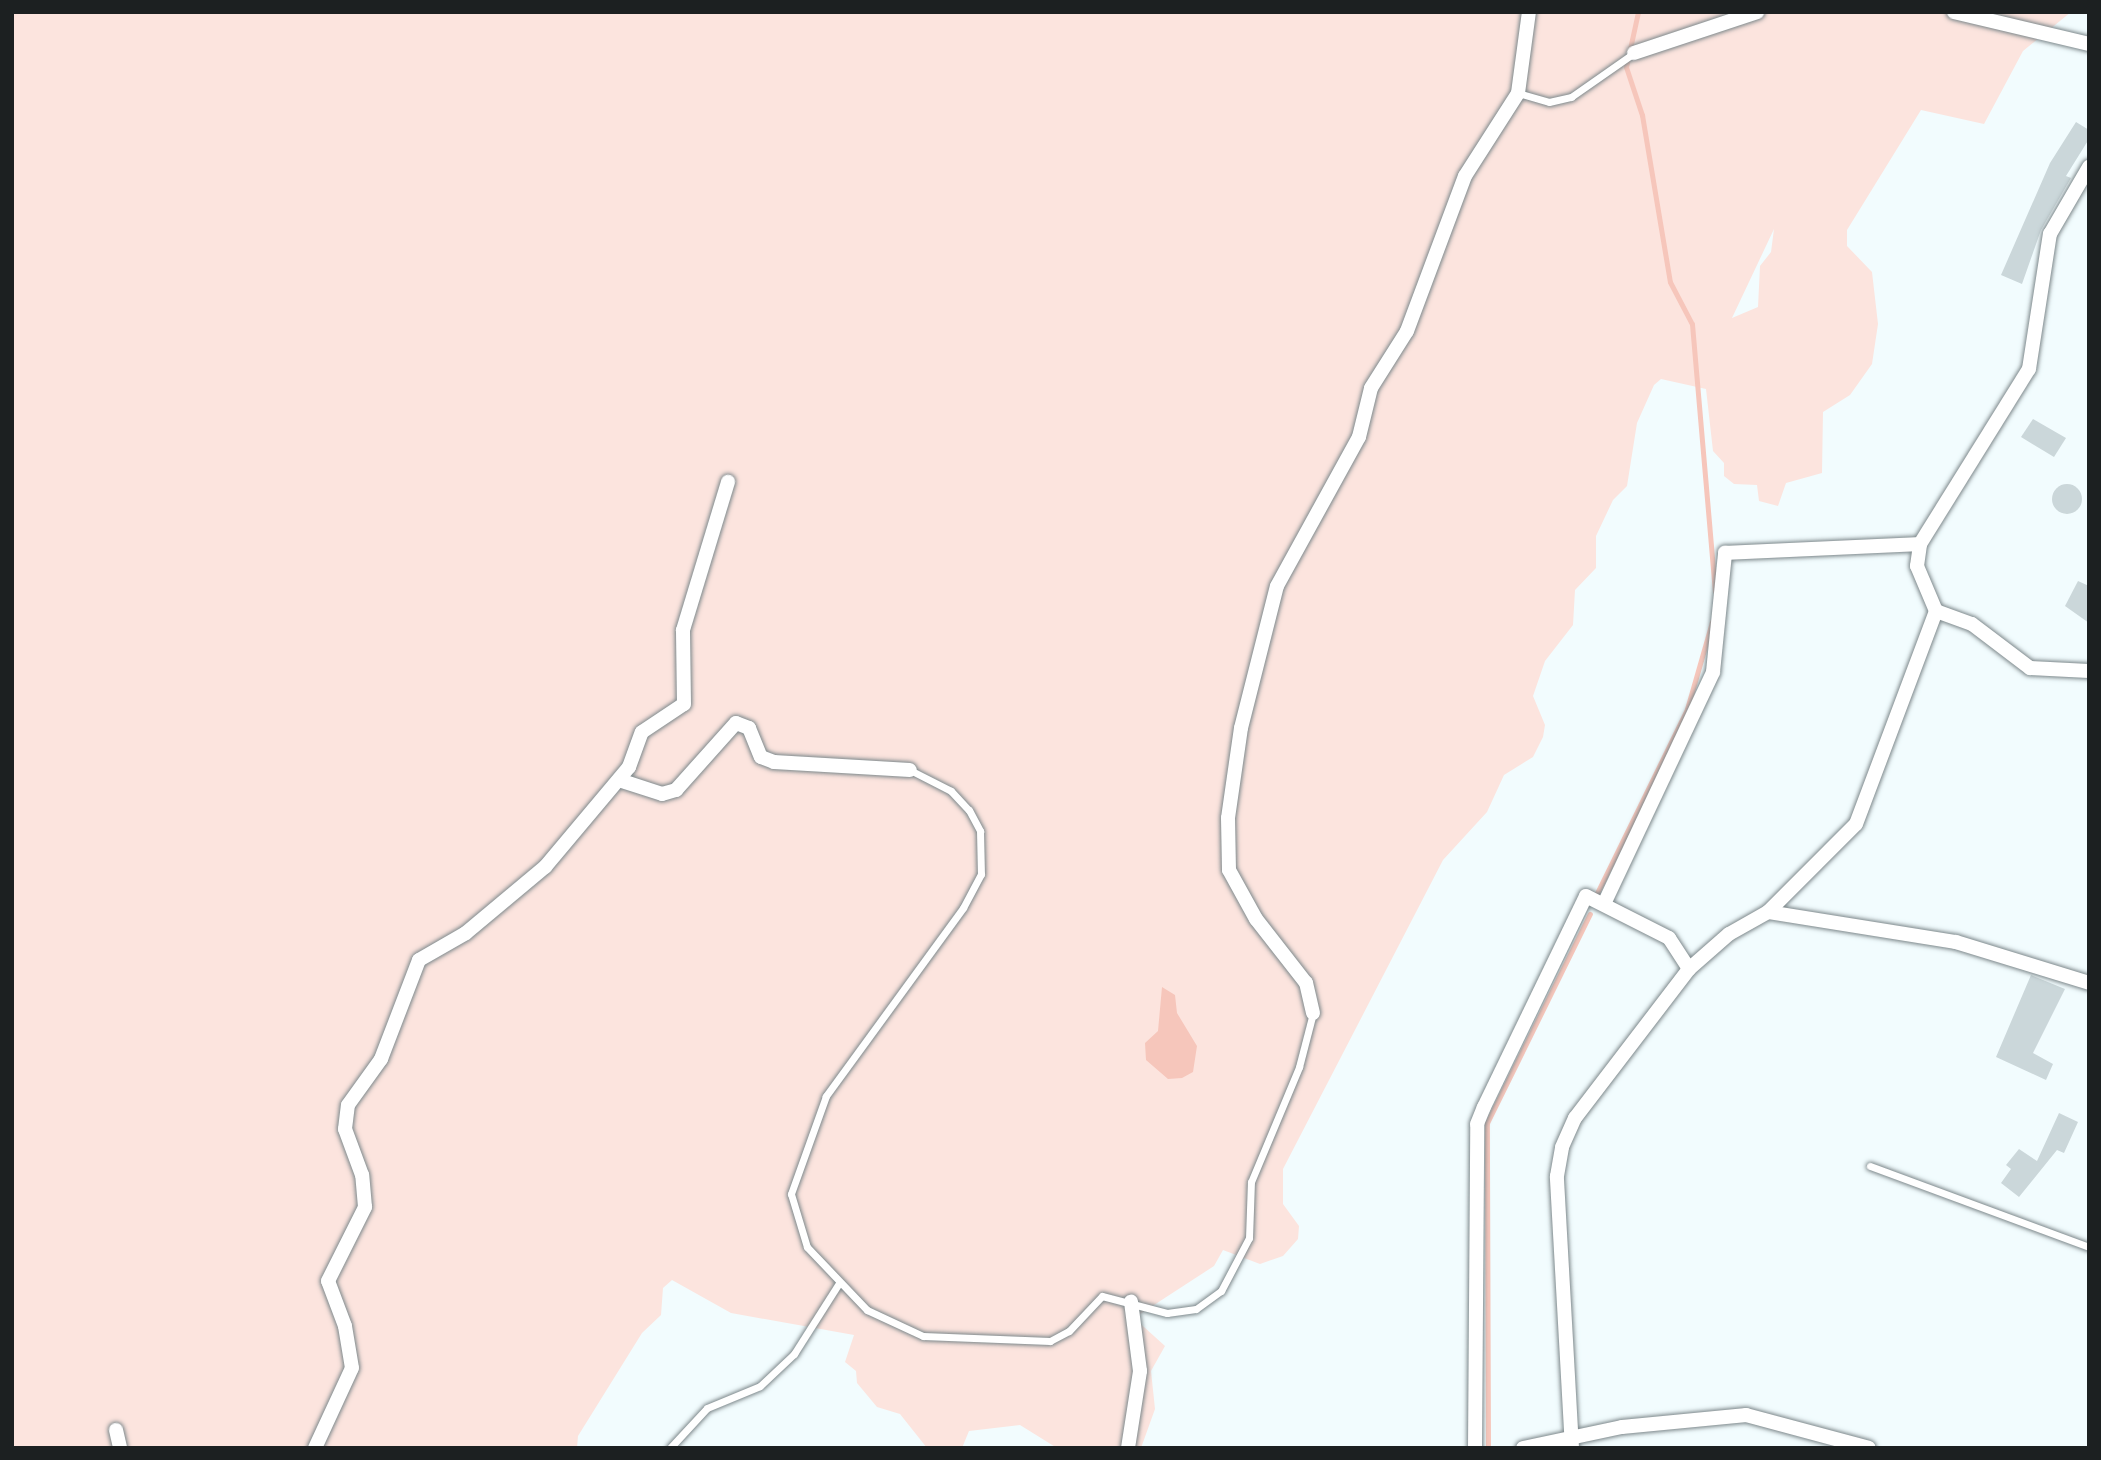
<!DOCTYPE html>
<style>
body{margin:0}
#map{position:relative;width:2101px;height:1460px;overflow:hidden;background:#f2fcfe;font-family:Helvetica,sans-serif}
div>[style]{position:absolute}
.green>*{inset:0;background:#fce4de}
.water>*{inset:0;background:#f6c6bb}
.stream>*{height:5px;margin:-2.5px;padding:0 2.5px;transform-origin:2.5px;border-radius:2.5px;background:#f6c6bb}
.building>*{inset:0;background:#cbd7da}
.round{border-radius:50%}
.roads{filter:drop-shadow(0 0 2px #7d888b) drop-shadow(0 0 2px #7d888b)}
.service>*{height:7px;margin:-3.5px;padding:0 3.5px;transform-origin:3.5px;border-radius:3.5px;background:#fff}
.minor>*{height:14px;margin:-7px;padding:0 7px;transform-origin:7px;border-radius:7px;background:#fff}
span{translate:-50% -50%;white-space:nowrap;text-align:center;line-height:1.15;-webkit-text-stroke:5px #fff;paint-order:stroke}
.frame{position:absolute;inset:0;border:14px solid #1c2021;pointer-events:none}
</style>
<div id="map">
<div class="green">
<div style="clip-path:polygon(evenodd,12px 12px,2071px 12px,2023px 51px,1984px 124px,1921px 110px,1847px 230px,1847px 246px,1872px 272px,1878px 324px,1872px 364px,1850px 395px,1823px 412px,1822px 473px,1786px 483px,1778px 506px,1759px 501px,1757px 485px,1734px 484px,1724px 476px,1724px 463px,1713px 451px,1706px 389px,1661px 379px,1654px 385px,1637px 423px,1627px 486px,1613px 500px,1596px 536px,1596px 568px,1575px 590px,1573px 625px,1545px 661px,1533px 696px,1545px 725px,1543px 737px,1533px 757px,1504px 775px,1487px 812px,1443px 860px,1283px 1169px,1283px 1204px,1299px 1226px,1298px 1239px,1283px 1256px,1260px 1264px,1223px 1250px,1214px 1266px,1134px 1318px,1165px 1346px,1151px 1371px,1155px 1409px,1141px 1448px,1057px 1448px,1020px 1425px,969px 1431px,962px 1448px,927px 1448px,900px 1414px,877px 1407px,857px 1383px,856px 1371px,845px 1362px,854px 1335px,731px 1313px,672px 1280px,663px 1288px,661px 1315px,642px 1333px,578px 1436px,577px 1448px,12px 1448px,12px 12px,1774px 229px,1771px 252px,1760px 266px,1758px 307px,1732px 318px,1774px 229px)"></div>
</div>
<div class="water">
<div style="clip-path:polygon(1162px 987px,1175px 995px,1177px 1013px,1197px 1046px,1193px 1072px,1182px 1078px,1168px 1079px,1146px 1060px,1145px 1043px,1158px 1031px)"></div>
</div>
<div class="stream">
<div style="left:1638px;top:12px;width:56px;rotate:102.3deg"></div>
<div style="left:1626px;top:67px;width:51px;rotate:71.6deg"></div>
<div style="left:1642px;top:115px;width:169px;rotate:80.5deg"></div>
<div style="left:1670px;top:282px;width:47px;rotate:62.4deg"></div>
<div style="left:1692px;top:324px;width:268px;rotate:85.1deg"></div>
<div style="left:1596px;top:895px;width:207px;rotate:-63.9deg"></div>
<div style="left:1687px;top:709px;width:91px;rotate:-74deg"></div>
<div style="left:1488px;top:1447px;width:324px;rotate:-90.2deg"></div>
<div style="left:1487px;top:1123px;width:233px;rotate:-63.8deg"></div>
</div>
<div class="building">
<div style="clip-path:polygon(2076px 122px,2089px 130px,2089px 139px,2066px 176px,2071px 178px,2041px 230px,2022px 284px,2001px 275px,2050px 163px)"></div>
<div style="clip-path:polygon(2033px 419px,2066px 438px,2054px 457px,2021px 437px)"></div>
<div class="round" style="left:2052px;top:484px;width:30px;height:30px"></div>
<div style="clip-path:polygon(2078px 581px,2089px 586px,2089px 623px,2065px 606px)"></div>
<div style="clip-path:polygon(2031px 975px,2065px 989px,2033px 1053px,2053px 1064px,2046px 1080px,1996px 1057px)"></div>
<div style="clip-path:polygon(2059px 1113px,2078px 1122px,2064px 1153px,2057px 1150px,2019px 1197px,2001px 1183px,2011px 1169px,2006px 1165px,2019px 1149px,2037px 1161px)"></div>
</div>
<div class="roads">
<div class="service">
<div style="left:1518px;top:93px;width:32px;rotate:16deg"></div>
<div style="left:1549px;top:102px;width:23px;rotate:-13deg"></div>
<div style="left:1571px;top:97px;width:77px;rotate:-34.9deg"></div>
<div style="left:910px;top:770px;width:46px;rotate:27.1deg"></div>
<div style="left:951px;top:791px;width:26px;rotate:47deg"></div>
<div style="left:969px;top:810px;width:24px;rotate:62deg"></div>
<div style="left:980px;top:831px;width:43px;rotate:88.7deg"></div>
<div style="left:981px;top:874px;width:38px;rotate:118deg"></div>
<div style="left:963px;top:908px;width:233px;rotate:126.1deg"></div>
<div style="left:826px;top:1096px;width:104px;rotate:109.7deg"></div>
<div style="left:791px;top:1194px;width:55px;rotate:73.2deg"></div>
<div style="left:807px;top:1247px;width:87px;rotate:46.4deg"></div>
<div style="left:867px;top:1310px;width:62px;rotate:24.9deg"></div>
<div style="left:923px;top:1336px;width:127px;rotate:2.3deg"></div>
<div style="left:1050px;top:1341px;width:21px;rotate:-28deg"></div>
<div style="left:1069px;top:1331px;width:48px;rotate:-46.7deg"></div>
<div style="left:1102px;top:1296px;width:67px;rotate:14.7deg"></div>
<div style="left:1167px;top:1313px;width:29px;rotate:-8deg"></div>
<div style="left:1196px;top:1309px;width:31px;rotate:-36deg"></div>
<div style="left:1221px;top:1291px;width:60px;rotate:-62.2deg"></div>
<div style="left:1249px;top:1238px;width:56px;rotate:-88deg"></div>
<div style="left:1251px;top:1182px;width:125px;rotate:-67.3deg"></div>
<div style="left:1299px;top:1067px;width:56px;rotate:-75.5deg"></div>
<div style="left:1870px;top:1166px;width:233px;rotate:20.3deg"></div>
<div style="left:670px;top:1448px;width:54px;rotate:-47.2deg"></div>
<div style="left:707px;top:1408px;width:57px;rotate:-22.5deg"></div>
<div style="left:760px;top:1386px;width:47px;rotate:-43.3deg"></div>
<div style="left:794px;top:1354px;width:84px;rotate:-57.6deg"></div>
</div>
<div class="minor">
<div style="left:1954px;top:12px;width:139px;rotate:13.3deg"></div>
<div style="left:1634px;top:53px;width:130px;rotate:-18.4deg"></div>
<div style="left:1936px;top:611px;width:38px;rotate:20deg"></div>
<div style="left:1972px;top:624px;width:73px;rotate:37.2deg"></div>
<div style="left:2030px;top:668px;width:59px;rotate:2.9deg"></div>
<div style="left:619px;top:780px;width:45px;rotate:18deg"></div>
<div style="left:662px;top:794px;width:15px;rotate:-16deg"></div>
<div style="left:676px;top:790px;width:90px;rotate:-48.2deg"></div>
<div style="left:736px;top:723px;width:14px;rotate:21deg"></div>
<div style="left:749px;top:728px;width:31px;rotate:68deg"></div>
<div style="left:761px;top:757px;width:14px;rotate:21deg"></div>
<div style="left:774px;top:762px;width:136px;rotate:3.4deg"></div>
<div style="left:1604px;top:904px;width:256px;rotate:-64.8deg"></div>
<div style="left:1713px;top:672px;width:120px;rotate:-84.2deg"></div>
<div style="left:1725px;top:553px;width:195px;rotate:-2.6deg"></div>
<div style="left:1768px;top:912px;width:190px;rotate:9.1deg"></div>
<div style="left:1956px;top:942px;width:139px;rotate:17.1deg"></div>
<div style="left:1313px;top:1013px;width:31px;rotate:-103deg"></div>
<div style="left:1306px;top:983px;width:81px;rotate:-128deg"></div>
<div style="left:1256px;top:919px;width:56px;rotate:-118.9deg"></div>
<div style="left:1229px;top:870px;width:52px;rotate:-91.1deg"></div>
<div style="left:1228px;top:818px;width:91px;rotate:-81.8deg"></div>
<div style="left:1241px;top:728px;width:146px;rotate:-75.8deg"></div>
<div style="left:1277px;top:586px;width:170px;rotate:-61.2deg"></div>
<div style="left:1359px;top:437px;width:50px;rotate:-76.2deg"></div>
<div style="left:1371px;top:388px;width:67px;rotate:-57.7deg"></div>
<div style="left:1407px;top:331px;width:165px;rotate:-69.5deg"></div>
<div style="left:1465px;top:176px;width:98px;rotate:-57.4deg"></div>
<div style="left:1518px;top:93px;width:82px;rotate:-82.3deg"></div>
<div style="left:116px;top:1430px;width:18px;rotate:77deg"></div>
<div style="left:315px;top:1448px;width:88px;rotate:-65.2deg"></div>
<div style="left:352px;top:1368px;width:43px;rotate:-99.5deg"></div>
<div style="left:345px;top:1326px;width:48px;rotate:-110.7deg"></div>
<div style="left:328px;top:1281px;width:83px;rotate:-63.4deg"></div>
<div style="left:365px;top:1207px;width:32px;rotate:-95deg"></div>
<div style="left:362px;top:1175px;width:49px;rotate:-110.3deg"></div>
<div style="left:345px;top:1129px;width:24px;rotate:-83deg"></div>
<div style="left:348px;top:1105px;width:57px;rotate:-54.3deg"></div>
<div style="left:381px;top:1059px;width:106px;rotate:-69deg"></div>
<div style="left:419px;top:960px;width:54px;rotate:-29.9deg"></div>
<div style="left:466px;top:933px;width:103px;rotate:-39.9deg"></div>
<div style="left:545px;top:867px;width:131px;rotate:-50deg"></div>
<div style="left:629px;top:767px;width:37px;rotate:-70deg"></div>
<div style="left:642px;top:732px;width:50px;rotate:-33.7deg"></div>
<div style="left:684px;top:704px;width:74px;rotate:-90.8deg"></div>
<div style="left:683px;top:630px;width:155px;rotate:-73.1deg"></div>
<div style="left:1128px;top:1448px;width:78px;rotate:-81.1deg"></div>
<div style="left:1140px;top:1371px;width:70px;rotate:-97.4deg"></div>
<div style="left:1475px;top:1448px;width:324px;rotate:-89.6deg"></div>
<div style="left:1477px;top:1124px;width:18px;rotate:-68deg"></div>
<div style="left:1484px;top:1107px;width:234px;rotate:-64.2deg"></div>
<div style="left:1586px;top:896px;width:93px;rotate:26.8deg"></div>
<div style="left:1669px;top:938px;width:37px;rotate:57deg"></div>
<div style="left:1523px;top:1448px;width:101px;rotate:-12deg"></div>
<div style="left:1622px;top:1427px;width:125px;rotate:-5.5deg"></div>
<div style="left:1746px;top:1415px;width:127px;rotate:15deg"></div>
<div style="left:1572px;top:1448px;width:272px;rotate:-93.2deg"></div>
<div style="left:1557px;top:1176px;width:29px;rotate:-80deg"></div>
<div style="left:1562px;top:1147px;width:32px;rotate:-66deg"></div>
<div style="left:1575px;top:1118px;width:188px;rotate:-52.6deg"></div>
<div style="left:1689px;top:969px;width:53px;rotate:-41.2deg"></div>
<div style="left:1729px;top:934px;width:45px;rotate:-29.4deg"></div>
<div style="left:1768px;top:912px;width:124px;rotate:-45deg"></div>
<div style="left:1856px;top:824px;width:228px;rotate:-69.4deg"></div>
<div style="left:1936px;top:611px;width:49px;rotate:-112.9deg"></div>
<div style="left:1917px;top:566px;width:22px;rotate:-82deg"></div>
<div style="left:1920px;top:544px;width:206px;rotate:-58.1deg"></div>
<div style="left:2029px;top:369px;width:137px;rotate:-81.2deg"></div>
<div style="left:2050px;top:234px;width:78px;rotate:-59.8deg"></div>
</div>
</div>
<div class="frame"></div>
</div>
